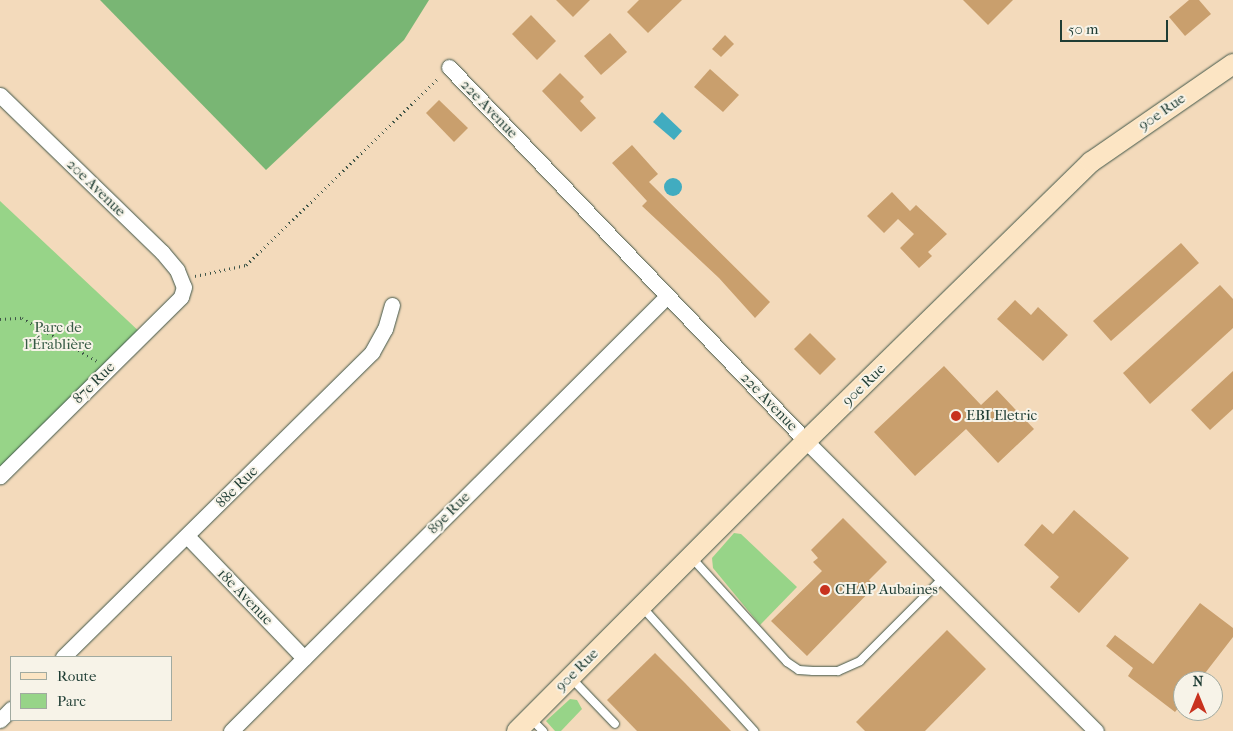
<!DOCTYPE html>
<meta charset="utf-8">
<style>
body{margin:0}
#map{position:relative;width:1233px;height:731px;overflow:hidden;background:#f3dabb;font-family:"IM FELL French Canon",serif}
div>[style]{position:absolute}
.green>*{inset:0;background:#97d488}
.forest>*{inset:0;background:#79b674}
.water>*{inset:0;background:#41acc0}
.round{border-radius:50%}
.building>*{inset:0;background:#c99f6d}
.path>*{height:2.5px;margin-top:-1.25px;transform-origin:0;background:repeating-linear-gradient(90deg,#3f5548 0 1px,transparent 0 5px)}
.roads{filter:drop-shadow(0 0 1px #3f5548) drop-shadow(0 0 1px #3f5548)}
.lane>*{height:8px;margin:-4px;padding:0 4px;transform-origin:4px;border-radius:4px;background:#fff}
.street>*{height:15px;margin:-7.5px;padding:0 7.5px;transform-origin:7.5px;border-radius:7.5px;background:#fff}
.secondary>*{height:20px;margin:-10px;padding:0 10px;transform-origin:10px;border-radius:10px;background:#fce5c4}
.dots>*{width:14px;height:14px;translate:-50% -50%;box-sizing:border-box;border:2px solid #f7f3e8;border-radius:50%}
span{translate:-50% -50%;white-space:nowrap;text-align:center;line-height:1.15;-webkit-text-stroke:4px #f7f3e8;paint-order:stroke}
.street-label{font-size:15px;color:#1f3d34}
.park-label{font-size:15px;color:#375b45}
.poi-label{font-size:15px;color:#1f3d34}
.left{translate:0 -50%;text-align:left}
.legend{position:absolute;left:10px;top:656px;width:162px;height:65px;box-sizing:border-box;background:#f7f3e8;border:1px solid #a1aaa0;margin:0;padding:6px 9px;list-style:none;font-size:15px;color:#1f3d34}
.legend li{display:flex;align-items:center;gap:10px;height:25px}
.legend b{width:25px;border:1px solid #a1aaa0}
.north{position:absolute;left:1173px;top:671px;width:50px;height:50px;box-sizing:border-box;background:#f7f3e8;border:1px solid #a1aaa0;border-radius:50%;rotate:0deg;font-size:14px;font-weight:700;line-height:20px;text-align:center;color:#1f3d34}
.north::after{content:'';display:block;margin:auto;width:18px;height:22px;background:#c8321e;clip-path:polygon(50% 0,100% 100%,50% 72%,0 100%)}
.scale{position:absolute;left:1060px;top:20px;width:108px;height:22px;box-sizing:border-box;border:2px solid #1f3d34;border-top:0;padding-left:6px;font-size:15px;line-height:18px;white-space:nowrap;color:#1f3d34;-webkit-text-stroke:4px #f7f3e8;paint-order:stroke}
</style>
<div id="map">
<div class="green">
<div style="clip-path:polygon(0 201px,143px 335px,0 476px)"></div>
<div style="clip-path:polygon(734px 533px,741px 534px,797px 587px,760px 625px,713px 568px,712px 558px)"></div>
<div style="clip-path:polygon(570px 699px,577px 700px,582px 709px,561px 731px,555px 731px,546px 721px)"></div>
</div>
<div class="forest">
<div style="clip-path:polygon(100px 0,429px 0,404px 40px,266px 170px)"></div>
</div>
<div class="water">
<div style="clip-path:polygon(662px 112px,682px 131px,674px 140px,653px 122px)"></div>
<div class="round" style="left:664px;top:178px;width:18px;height:18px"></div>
</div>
<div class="building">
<div style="clip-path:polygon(556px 0,590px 0,573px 17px)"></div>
<div style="clip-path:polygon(639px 0,682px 0,648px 33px,627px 12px)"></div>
<div style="clip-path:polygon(963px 0,1013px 0,988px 25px)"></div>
<div style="clip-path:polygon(1189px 0,1199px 0,1211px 14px,1185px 36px,1169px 17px)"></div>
<div style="clip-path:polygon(531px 15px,556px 41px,537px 60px,512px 34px)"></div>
<div style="clip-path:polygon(610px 33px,627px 52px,601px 75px,584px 56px)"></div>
<div style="clip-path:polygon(725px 35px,734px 44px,721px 57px,712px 49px)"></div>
<div style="clip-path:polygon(710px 69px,739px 95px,723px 112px,694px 87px)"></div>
<div style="clip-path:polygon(560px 73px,584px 97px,580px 101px,596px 118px,581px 132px,542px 91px)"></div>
<div style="clip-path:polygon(439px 100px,468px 128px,454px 142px,426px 113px)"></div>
<div style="clip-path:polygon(632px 145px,658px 174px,649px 182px,770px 302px,755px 318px,719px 278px,642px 206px,647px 201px,612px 163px)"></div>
<div style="clip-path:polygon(892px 192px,910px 211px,916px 205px,947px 234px,928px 252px,932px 256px,919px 268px,900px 248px,914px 234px,898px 219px,884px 233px,867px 216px)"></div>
<div style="clip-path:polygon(1181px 243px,1199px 263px,1111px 341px,1093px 321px)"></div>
<div style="clip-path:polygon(1220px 285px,1233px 299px,1233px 328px,1150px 404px,1123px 373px)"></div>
<div style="clip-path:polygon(1015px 300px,1031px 315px,1038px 307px,1068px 335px,1043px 361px,997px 319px)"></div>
<div style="clip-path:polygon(810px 333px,836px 359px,820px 375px,794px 349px)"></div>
<div style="clip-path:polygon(944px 366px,981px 405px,997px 390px,1034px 429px,998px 463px,966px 429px,915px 476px,874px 432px)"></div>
<div style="clip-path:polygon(1233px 371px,1233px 409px,1210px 430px,1191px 410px)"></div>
<div style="clip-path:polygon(1074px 510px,1129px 558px,1079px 613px,1050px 587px,1059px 577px,1024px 545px,1042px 524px,1053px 534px)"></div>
<div style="clip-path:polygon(843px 518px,887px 562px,869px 580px,875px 586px,807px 656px,771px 621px,822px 571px,813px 562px,818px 558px,811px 550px)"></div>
<div style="clip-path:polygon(1200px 603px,1233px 628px,1233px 637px,1199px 681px,1183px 681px,1183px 702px,1175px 712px,1128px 676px,1133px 668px,1106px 646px,1115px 635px,1153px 664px)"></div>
<div style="clip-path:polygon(947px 630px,986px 669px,925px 731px,865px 731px,856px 722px)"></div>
<div style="clip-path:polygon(655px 653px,684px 682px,731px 731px,637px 731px,607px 700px)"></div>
</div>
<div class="path">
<div style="left:195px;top:276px;width:52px;rotate:-12.2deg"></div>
<div style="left:246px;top:265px;width:269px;rotate:-44.2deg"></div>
<div style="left:0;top:319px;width:22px;rotate:-3deg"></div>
<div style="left:22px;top:318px;width:86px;rotate:29.8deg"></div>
</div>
<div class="roads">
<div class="lane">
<div style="left:692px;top:558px;width:141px;rotate:47.6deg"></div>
<div style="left:787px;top:662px;width:14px;rotate:34deg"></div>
<div style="left:799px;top:670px;width:14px;rotate:4deg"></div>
<div style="left:813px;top:671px;width:25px"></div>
<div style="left:838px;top:671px;width:24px;rotate:-24deg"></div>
<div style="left:860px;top:661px;width:117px;rotate:-45deg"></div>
<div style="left:643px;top:608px;width:166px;rotate:47.9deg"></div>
<div style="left:572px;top:679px;width:62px;rotate:46.3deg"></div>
<div style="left:531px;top:719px;width:17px;rotate:45deg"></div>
</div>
<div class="street">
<div style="left:449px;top:67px;width:517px;rotate:46.33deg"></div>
<div style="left:806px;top:441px;width:410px;rotate:45deg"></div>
<div style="left:0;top:95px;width:226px;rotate:44.1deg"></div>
<div style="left:162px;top:252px;width:23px;rotate:50deg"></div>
<div style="left:177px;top:270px;width:18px;rotate:68deg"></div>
<div style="left:184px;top:287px;width:10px;rotate:107deg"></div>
<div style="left:181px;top:297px;width:255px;rotate:135.3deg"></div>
<div style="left:187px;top:536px;width:169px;rotate:46.2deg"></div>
<div style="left:63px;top:657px;width:434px;rotate:-44.6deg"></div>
<div style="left:372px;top:352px;width:26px;rotate:-61deg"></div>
<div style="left:385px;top:329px;width:25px;rotate:-74deg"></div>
<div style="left:0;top:720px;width:16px;rotate:-45deg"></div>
<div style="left:231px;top:731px;width:616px;rotate:-44.93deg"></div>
</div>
<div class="secondary">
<div style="left:517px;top:731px;width:409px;rotate:-45.1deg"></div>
<div style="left:806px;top:441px;width:399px;rotate:-44.4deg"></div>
<div style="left:1091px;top:162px;width:173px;rotate:-34.6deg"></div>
</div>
</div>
<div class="dots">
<div style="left:956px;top:416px;background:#c8321e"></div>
<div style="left:825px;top:590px;background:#c8321e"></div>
</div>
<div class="street-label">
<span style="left:489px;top:109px;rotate:46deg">22e Avenue</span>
<span style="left:1162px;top:112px;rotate:-35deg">90e Rue</span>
<span style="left:96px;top:188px;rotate:44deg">20e Avenue</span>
<span style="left:94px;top:383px;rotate:-45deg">87e Rue</span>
<span style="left:864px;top:385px;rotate:-44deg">90e Rue</span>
<span style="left:769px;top:402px;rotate:46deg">22e Avenue</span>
<span style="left:237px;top:487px;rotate:-45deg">88e Rue</span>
<span style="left:449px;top:513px;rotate:-45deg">89e Rue</span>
<span style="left:245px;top:597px;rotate:46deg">18e Avenue</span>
<span style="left:577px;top:670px;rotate:-45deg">90e Rue</span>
</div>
<div class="park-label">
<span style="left:58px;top:336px">Parc de<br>l'Érablière</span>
</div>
<div class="poi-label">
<span class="left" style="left:966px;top:416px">EBI Eletric</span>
<span class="left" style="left:835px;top:590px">CHAP Aubaines</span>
</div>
<ul class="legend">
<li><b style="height:6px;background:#fce5c4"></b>Route</li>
<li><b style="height:14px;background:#97d488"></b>Parc</li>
</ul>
<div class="north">N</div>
<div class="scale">50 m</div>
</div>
